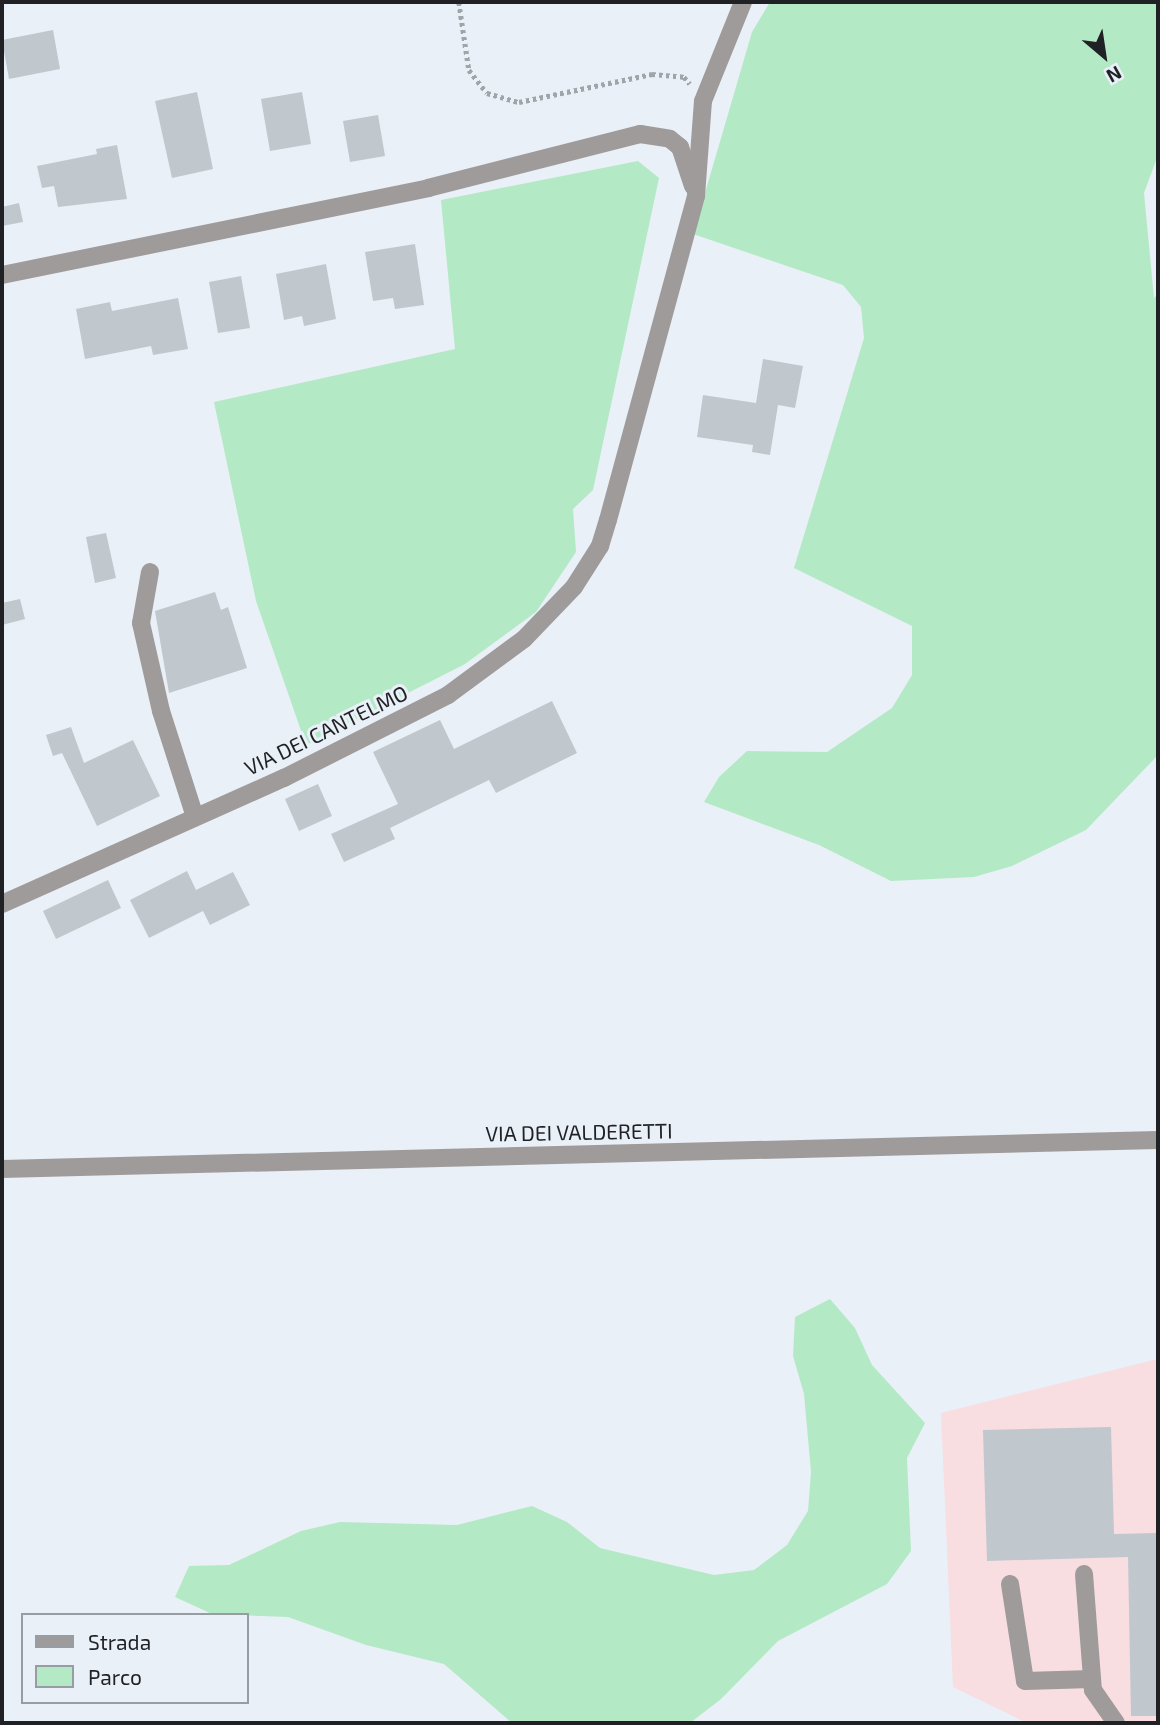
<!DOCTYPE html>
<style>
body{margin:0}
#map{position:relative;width:1160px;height:1725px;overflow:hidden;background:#e9f0f7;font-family:"Exo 2",sans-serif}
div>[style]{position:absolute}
.commercial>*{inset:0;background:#f8dde1}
.green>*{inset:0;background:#b4e9c6}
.building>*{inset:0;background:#c0c7cd}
.path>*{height:4.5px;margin-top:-2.25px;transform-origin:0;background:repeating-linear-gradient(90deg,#a0a5aa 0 3.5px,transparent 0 7px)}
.minor>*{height:18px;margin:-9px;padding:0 9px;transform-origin:9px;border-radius:9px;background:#a09b9b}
span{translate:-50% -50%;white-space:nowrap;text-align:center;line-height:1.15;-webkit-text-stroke:6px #e9f0f7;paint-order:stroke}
.street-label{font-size:21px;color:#1f2124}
.frame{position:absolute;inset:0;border:4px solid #1f2124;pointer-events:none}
.legend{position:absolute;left:21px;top:1613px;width:228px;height:91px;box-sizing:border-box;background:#e9f0f7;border:2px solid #989da3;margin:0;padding:9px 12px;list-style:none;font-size:21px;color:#1f2124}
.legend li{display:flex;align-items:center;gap:14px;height:35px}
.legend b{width:35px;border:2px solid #989da3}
.north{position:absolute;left:1069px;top:21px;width:70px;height:70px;-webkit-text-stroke:5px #e9f0f7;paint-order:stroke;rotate:151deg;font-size:19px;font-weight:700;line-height:28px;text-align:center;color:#1f2124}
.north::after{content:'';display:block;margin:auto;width:24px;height:32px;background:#1f2124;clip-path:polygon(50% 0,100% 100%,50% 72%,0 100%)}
</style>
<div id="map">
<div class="commercial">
<div style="clip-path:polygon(1158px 1359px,1158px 1723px,1027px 1723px,953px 1687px,941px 1413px)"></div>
</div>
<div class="green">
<div style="clip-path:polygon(770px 2px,1158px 2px,1158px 155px,1144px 193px,1154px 298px,1158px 294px,1158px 755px,1086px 830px,1012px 866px,974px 877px,891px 881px,819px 845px,704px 802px,719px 777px,747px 751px,827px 752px,892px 708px,912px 675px,912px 626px,794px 568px,864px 338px,861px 307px,843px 285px,693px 234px,752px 32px)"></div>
<div style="clip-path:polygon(638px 161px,659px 178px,593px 490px,573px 509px,576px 552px,536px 612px,465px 664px,306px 745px,256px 601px,214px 402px,455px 349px,441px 200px)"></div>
<div style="clip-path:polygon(830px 1299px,855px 1328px,872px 1365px,925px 1423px,907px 1458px,911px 1551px,887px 1584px,778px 1641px,721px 1699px,690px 1723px,512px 1723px,444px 1664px,366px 1645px,288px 1617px,212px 1614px,175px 1597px,189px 1566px,229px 1565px,301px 1531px,340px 1522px,457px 1525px,532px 1506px,567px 1522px,600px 1548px,714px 1575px,754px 1570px,787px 1545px,808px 1511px,811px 1472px,804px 1394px,793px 1356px,795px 1317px)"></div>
</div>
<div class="building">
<div style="clip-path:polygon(53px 30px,60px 69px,9px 79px,2px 40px)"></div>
<div style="clip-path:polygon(197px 92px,213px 169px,172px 178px,155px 101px)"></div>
<div style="clip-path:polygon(302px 92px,311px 144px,270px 151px,261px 99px)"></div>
<div style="clip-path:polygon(378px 115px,385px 156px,350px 162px,343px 121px)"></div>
<div style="clip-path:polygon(117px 145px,127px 199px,58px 207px,54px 186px,42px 188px,37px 166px,97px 154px,96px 149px)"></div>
<div style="clip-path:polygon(19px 203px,23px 222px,2px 226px,2px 207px)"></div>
<div style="clip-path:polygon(415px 244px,424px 305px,395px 309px,393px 298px,373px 301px,365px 252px)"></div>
<div style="clip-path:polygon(326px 264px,336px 319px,304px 326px,302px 316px,284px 320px,276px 274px)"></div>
<div style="clip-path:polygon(241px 276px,250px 328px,218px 333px,209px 282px)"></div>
<div style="clip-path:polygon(178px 298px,188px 349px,153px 355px,151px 346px,85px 359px,76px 309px,110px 302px,112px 311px)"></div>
<div style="clip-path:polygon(763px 359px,803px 366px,795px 408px,778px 405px,770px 455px,752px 452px,753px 445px,697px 437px,703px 395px,756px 403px)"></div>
<div style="clip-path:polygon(106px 533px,116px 578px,95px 583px,86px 537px)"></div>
<div style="clip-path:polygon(215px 592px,221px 610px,228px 607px,247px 668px,169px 693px,155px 611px)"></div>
<div style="clip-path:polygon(20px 599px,25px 619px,2px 625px,2px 603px)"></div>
<div style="clip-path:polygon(552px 701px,577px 753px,496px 793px,489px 780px,390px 828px,395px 839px,344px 862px,331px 834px,398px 804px,373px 752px,440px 720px,454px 749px)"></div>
<div style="clip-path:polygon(71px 727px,84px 763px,133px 740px,160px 796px,97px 826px,62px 753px,53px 756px,46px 735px)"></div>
<div style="clip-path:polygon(318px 784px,332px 816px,299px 831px,285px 799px)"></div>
<div style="clip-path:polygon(187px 871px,196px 890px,233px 872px,250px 905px,210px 925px,203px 911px,149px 938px,130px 900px)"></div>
<div style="clip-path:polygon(108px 880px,121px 908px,56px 939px,43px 911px)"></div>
<div style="clip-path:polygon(1111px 1427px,1114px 1534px,1158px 1533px,1158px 1716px,1131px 1716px,1128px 1557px,987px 1561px,983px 1430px)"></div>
</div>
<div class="path">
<div style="left:459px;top:2px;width:69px;rotate:81.6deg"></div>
<div style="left:469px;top:70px;width:29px;rotate:52deg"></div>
<div style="left:487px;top:93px;width:33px;rotate:16deg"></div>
<div style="left:519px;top:102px;width:136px;rotate:-11.9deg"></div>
<div style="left:652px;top:74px;width:32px;rotate:5deg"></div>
<div style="left:684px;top:77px;width:9px;rotate:49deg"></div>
</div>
<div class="minor">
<div style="left:2px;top:275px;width:435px;rotate:-11.5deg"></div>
<div style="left:428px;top:188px;width:219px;rotate:-14.3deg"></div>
<div style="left:640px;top:134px;width:30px;rotate:9deg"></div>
<div style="left:670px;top:139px;width:13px;rotate:39deg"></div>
<div style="left:680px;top:147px;width:41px;rotate:71.6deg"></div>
<div style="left:150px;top:572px;width:52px;rotate:100deg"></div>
<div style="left:141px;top:623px;width:90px;rotate:77.2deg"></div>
<div style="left:161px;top:711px;width:111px;rotate:72.2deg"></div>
<div style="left:2px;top:904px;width:309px;rotate:-24.1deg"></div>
<div style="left:284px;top:778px;width:184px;rotate:-26.8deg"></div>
<div style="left:448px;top:695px;width:94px;rotate:-36.4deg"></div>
<div style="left:524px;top:639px;width:72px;rotate:-46.1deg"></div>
<div style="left:574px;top:587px;width:49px;rotate:-57.6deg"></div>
<div style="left:600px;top:546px;width:27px;rotate:-73deg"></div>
<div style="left:608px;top:520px;width:336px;rotate:-74.8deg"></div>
<div style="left:696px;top:196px;width:95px;rotate:-85.8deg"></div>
<div style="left:703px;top:101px;width:107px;rotate:-68deg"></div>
<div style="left:2px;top:1169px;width:1156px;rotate:-1.44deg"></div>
<div style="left:1084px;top:1574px;width:116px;rotate:85.6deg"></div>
<div style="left:1093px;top:1690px;width:40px;rotate:55.1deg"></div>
<div style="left:1010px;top:1584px;width:98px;rotate:81.2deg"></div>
<div style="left:1025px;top:1681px;width:67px;rotate:-1.7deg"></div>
</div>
<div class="street-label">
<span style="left:326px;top:730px;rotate:-26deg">VIA DEI CANTELMO</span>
<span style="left:579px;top:1132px;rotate:-1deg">VIA DEI VALDERETTI</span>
</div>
<div class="frame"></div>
<ul class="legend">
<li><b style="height:9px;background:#a09b9b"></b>Strada</li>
<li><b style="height:19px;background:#b4e9c6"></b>Parco</li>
</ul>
<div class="north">N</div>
</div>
